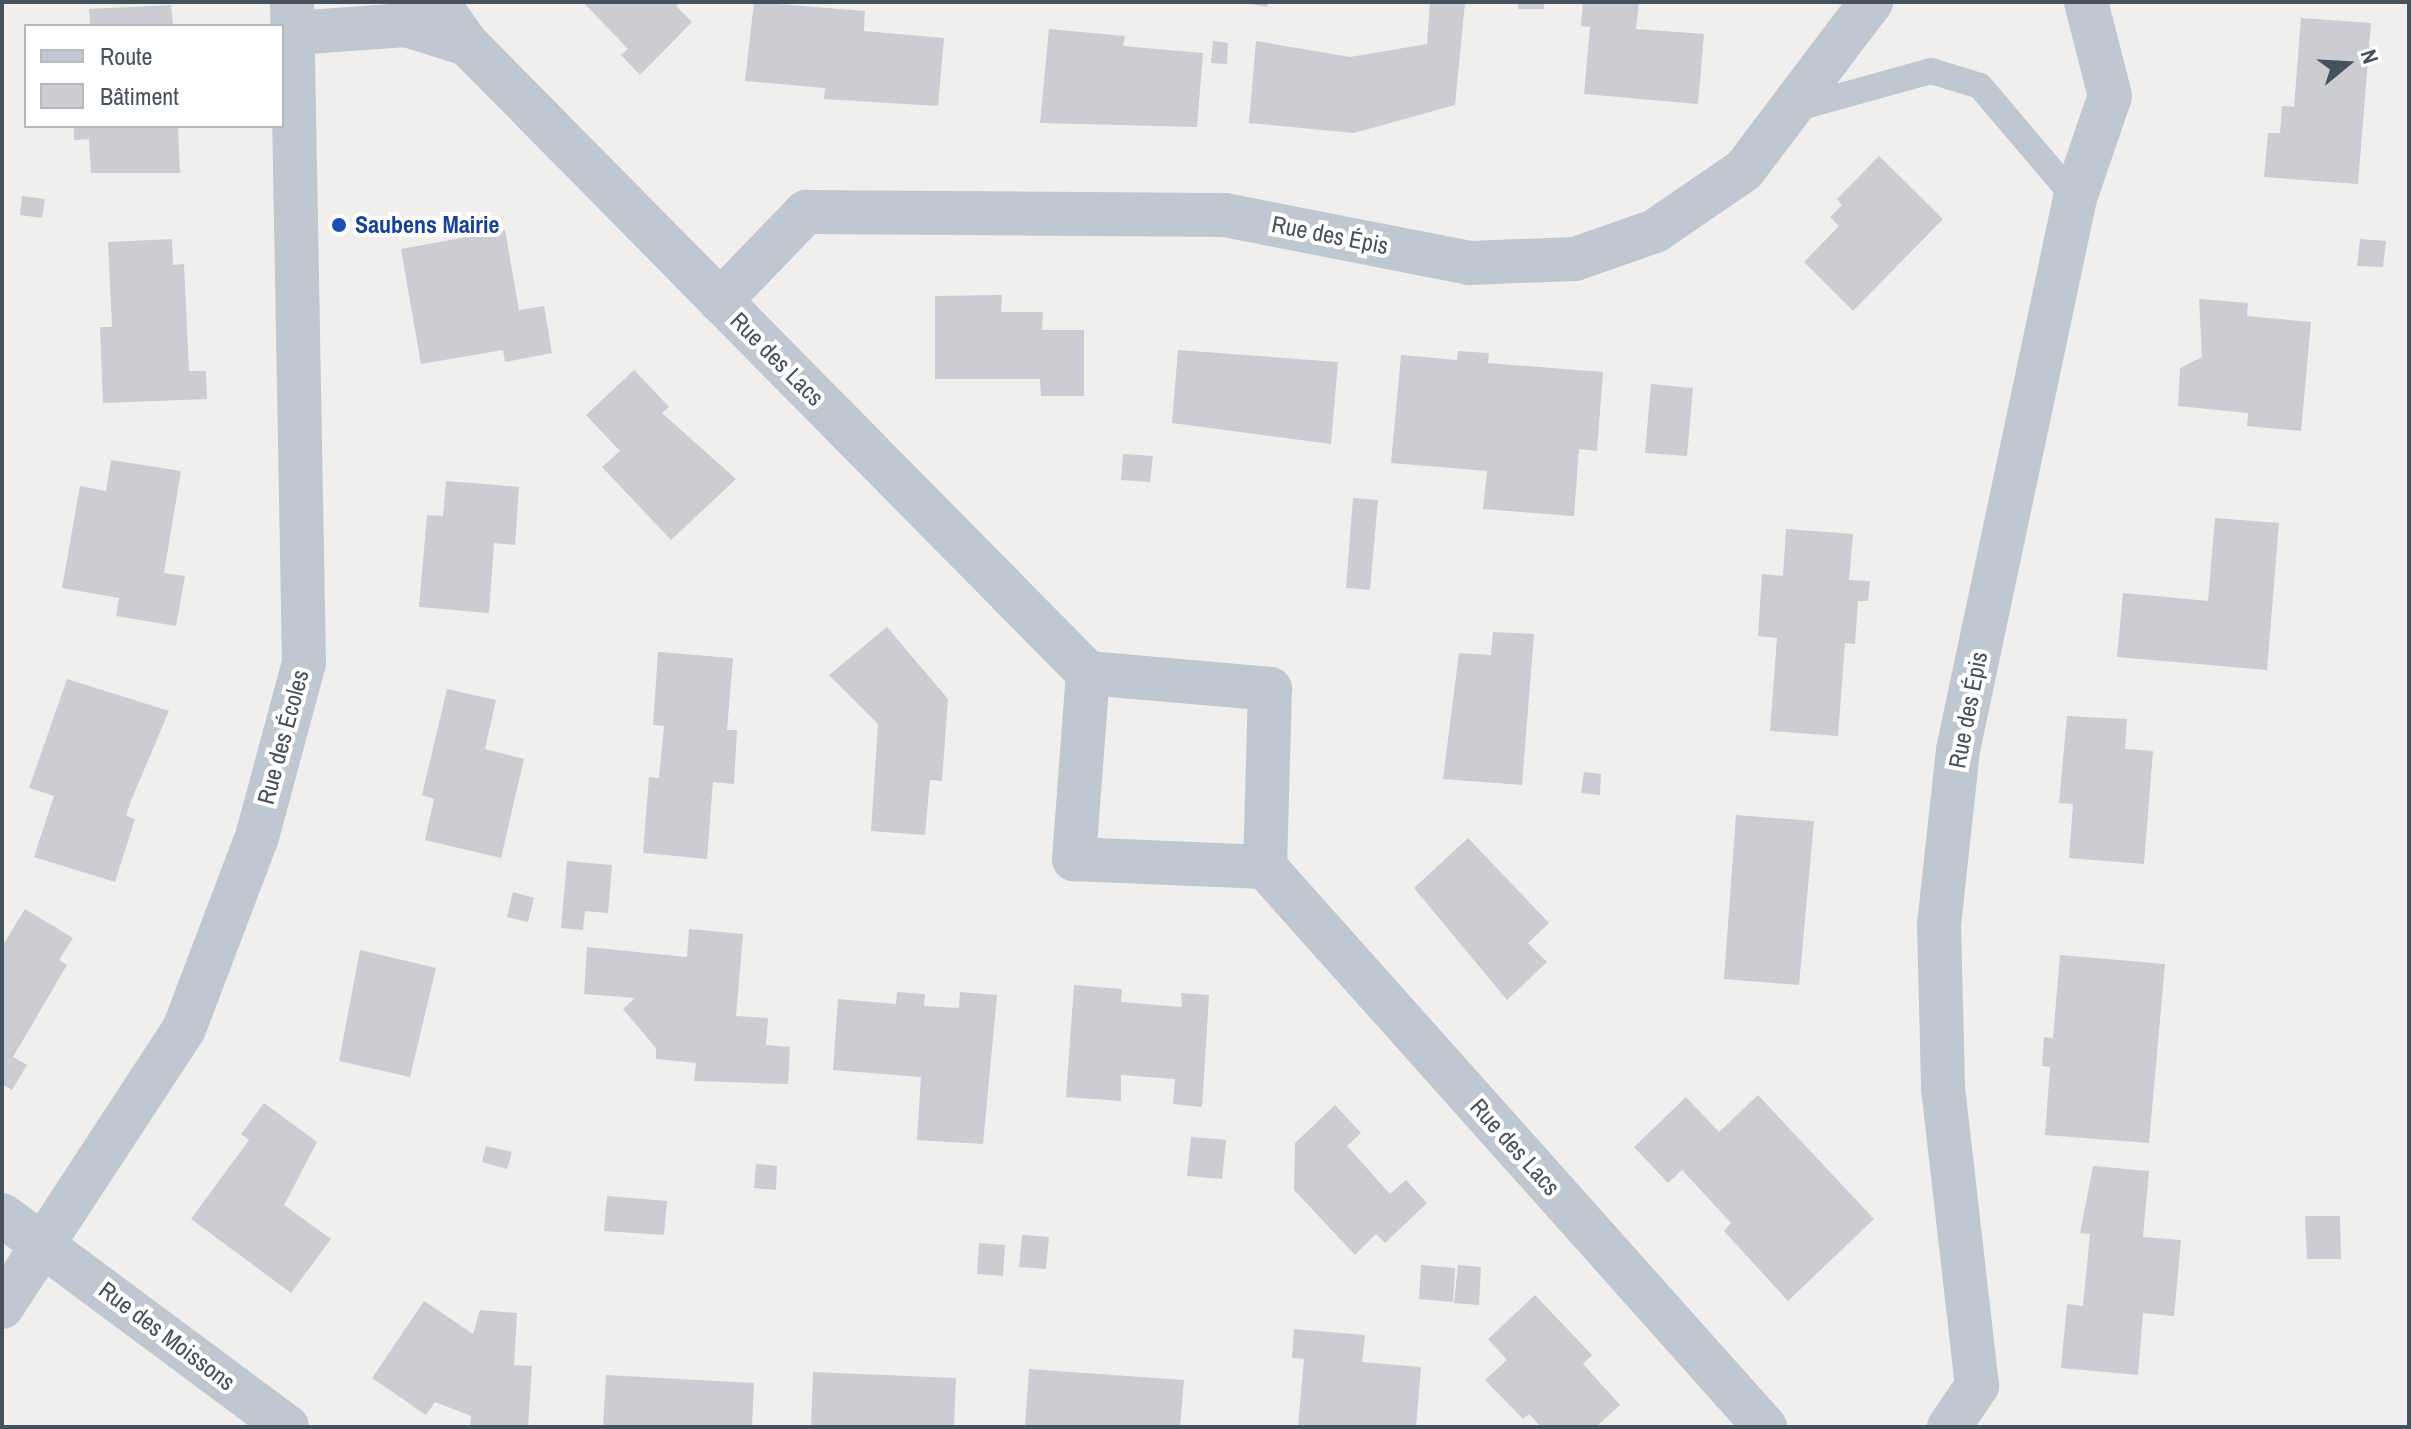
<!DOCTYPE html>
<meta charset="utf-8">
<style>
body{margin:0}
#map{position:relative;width:2411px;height:1429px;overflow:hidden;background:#f1eeee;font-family:"Archivo Narrow",sans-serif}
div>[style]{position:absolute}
.building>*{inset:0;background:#cbcdd3}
.service>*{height:26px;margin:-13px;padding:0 13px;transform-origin:13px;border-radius:13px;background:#bfc8d0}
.minor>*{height:44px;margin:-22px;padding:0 22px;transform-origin:22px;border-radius:22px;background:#bfc8d0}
.dots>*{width:22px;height:22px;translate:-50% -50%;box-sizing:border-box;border:4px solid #fff;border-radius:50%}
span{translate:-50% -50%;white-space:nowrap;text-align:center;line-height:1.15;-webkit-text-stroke:8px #fff;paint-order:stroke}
.transit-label{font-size:24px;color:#164399;font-weight:700}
.left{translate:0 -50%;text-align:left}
.street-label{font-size:24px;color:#47515b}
.frame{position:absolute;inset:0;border:4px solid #47515b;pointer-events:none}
.legend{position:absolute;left:24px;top:24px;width:260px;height:104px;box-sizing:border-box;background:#fff;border:2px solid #b5b9bd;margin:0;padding:10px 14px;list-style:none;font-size:24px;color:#47515b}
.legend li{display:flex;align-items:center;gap:16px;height:40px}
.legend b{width:40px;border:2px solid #b5b9bd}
.north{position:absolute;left:2307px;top:24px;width:80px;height:80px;-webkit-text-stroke:6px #fff;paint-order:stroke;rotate:72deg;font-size:22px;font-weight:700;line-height:32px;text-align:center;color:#47515b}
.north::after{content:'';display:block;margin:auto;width:28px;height:36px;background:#47515b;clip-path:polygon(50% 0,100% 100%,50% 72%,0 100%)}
</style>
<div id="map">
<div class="building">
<div style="clip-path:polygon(583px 2px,680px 2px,676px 6px,692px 22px,640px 75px,621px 55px,628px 49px)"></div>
<div style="clip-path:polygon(754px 2px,865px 11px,864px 31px,944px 38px,938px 106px,824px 99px,825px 88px,745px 81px)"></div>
<div style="clip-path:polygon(1240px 2px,1268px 2px,1267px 7px)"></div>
<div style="clip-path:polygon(1430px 2px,1465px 3px,1455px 105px,1354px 133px,1249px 123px,1256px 41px,1350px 57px,1427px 44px)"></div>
<div style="clip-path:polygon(1518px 2px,1544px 2px,1544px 9px,1518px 9px)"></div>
<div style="clip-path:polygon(1583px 2px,1639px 2px,1636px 29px,1704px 34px,1698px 104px,1584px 94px,1590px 27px,1581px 26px)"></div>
<div style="clip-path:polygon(171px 5px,173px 26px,90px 26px,89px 9px)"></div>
<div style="clip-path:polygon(2301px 18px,2371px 23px,2358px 184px,2264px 177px,2268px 133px,2280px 133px,2282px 106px,2294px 107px)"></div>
<div style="clip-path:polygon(1049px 29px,1125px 36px,1123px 46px,1203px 53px,1197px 127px,1040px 123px)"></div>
<div style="clip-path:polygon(1213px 41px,1228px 43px,1227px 64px,1211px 63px)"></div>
<div style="clip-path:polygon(74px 126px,178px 126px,180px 173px,91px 173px,89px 139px,74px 140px)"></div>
<div style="clip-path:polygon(1879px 156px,1943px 219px,1853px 311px,1804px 262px,1839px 226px,1830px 217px,1842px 205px,1837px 199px)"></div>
<div style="clip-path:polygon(22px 196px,45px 199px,42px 218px,20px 215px)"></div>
<div style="clip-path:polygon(505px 230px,519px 310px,544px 306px,552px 353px,505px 362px,503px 350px,421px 364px,401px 249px)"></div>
<div style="clip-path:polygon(172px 239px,173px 265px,184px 264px,189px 371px,206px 371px,207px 399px,103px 403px,100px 327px,112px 327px,108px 242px)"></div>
<div style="clip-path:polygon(2360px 239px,2386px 241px,2383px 267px,2357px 266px)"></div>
<div style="clip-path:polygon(1002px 295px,1001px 312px,1043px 312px,1042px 330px,1084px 330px,1084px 396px,1041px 396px,1040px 379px,935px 379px,935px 296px)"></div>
<div style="clip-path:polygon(2199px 299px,2248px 303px,2247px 316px,2311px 322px,2301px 431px,2247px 426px,2248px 413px,2178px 406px,2180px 368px,2202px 357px)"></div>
<div style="clip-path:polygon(1178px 350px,1338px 362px,1331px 444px,1172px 423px)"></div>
<div style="clip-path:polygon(1458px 351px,1489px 353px,1488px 363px,1603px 372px,1597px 451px,1579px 449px,1574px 516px,1483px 509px,1487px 471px,1391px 463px,1401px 355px,1457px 360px)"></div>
<div style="clip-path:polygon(634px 370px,669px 407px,662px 413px,736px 479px,671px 540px,602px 467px,620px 451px,586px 415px)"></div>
<div style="clip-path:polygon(1651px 384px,1693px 388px,1687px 456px,1645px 453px)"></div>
<div style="clip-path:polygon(1123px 454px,1153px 456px,1150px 482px,1121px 480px)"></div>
<div style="clip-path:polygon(111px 460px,181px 471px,164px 573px,185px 576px,176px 626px,116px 616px,119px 598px,62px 588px,80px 486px,106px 491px)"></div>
<div style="clip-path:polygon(446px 481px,519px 487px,515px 545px,494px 543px,489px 613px,419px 607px,427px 515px,443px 516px)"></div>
<div style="clip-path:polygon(1353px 498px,1378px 500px,1370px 590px,1346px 588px)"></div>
<div style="clip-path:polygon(2215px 518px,2279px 523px,2267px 670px,2117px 657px,2123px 593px,2208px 601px)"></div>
<div style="clip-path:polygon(1786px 529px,1853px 534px,1849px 580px,1870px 581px,1868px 601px,1858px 601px,1855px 644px,1845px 643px,1838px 736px,1770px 731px,1777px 638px,1758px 636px,1762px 574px,1783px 576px)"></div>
<div style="clip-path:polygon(887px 627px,948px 699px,942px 781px,930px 780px,925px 835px,871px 831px,878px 724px,829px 675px)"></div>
<div style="clip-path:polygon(1493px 632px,1534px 634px,1522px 785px,1443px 779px,1459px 653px,1491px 655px)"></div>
<div style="clip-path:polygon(658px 652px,733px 658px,727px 730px,737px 730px,734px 784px,713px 782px,707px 859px,643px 853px,649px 777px,659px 778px,664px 726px,653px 725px)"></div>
<div style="clip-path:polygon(67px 679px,169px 711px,130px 803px,126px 816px,135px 819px,115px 882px,34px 857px,54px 796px,29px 788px)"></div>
<div style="clip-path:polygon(447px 689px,496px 700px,485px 749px,524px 759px,501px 858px,425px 840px,434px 799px,422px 795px)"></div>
<div style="clip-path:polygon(2067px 716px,2127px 719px,2125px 749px,2153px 751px,2144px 864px,2069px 858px,2073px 804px,2059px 803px)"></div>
<div style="clip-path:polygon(1584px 772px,1601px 774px,1600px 795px,1581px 793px)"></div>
<div style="clip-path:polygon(1736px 815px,1814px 821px,1799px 985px,1724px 979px)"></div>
<div style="clip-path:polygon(1468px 838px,1549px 923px,1528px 943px,1547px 962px,1507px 1000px,1414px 888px)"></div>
<div style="clip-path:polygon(567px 861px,612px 865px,608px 913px,585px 911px,583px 930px,561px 928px)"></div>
<div style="clip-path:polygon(513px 892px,534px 898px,528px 922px,507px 917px)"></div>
<div style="clip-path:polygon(25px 909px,73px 938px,59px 960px,67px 965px,13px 1057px,27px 1065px,12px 1090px,2px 1084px,2px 947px)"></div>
<div style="clip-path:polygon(689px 929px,743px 934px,736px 1016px,768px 1018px,766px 1045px,790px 1047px,788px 1084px,694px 1081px,696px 1063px,656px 1059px,656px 1048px,623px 1009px,635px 998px,584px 994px,587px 947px,687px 957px)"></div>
<div style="clip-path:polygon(360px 950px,436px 968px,410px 1077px,339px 1061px)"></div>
<div style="clip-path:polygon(2060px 955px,2165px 964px,2149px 1143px,2045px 1135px,2050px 1067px,2042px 1066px,2044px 1037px,2053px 1038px)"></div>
<div style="clip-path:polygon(1074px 985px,1122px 989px,1121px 1002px,1182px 1007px,1181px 993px,1209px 995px,1202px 1107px,1173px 1104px,1175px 1079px,1121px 1075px,1121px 1101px,1066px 1097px)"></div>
<div style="clip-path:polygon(897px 992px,925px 994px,924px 1006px,959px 1008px,960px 992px,997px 995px,983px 1144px,917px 1140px,921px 1077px,833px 1070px,838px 999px,896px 1004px)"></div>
<div style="clip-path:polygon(1758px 1095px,1874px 1219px,1788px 1301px,1724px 1231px,1731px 1223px,1682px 1170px,1668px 1183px,1634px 1147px,1686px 1097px,1719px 1132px)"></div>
<div style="clip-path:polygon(264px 1103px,317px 1142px,284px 1205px,331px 1239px,291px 1293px,191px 1219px,249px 1140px,241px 1134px)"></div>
<div style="clip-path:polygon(1335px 1105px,1361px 1133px,1347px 1146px,1390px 1194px,1406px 1180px,1427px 1203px,1385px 1243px,1376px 1234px,1355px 1255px,1294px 1190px,1295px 1143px)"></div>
<div style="clip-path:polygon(1191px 1137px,1226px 1140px,1222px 1179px,1187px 1176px)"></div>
<div style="clip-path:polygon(486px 1146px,512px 1152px,507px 1169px,482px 1162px)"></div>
<div style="clip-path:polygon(756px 1164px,777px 1166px,776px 1190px,754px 1188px)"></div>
<div style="clip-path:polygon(2093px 1166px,2149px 1171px,2143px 1237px,2181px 1240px,2174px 1316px,2143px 1313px,2138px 1375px,2061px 1368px,2067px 1304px,2083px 1306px,2090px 1234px,2080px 1233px)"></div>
<div style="clip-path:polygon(607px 1196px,667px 1201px,664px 1235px,604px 1231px)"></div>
<div style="clip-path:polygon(2305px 1216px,2340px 1216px,2341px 1259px,2307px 1259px)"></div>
<div style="clip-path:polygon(1022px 1235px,1049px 1237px,1046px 1269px,1019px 1267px)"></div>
<div style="clip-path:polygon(979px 1243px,1005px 1245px,1003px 1276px,977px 1274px)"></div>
<div style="clip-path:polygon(1421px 1265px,1455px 1268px,1453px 1302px,1419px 1299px)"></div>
<div style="clip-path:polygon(1458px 1265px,1481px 1267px,1479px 1305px,1454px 1303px)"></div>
<div style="clip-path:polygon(1535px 1295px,1592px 1355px,1583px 1364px,1620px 1405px,1596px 1427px,1541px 1427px,1529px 1414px,1523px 1419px,1485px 1380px,1507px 1360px,1488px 1339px)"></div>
<div style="clip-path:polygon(424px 1301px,473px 1334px,480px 1310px,517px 1313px,514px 1365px,532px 1366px,528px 1427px,470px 1427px,471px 1416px,435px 1402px,426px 1415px,372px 1378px)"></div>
<div style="clip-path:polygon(1294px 1329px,1365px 1335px,1362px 1362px,1421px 1367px,1416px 1427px,1298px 1427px,1304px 1359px,1292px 1358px)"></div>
<div style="clip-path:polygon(1029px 1369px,1184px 1380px,1180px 1427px,1025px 1427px)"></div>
<div style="clip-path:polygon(813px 1372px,956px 1378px,954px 1427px,811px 1427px)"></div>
<div style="clip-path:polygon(606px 1375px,754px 1383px,752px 1427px,603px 1427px)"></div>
</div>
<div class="service">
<div style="left:1794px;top:109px;width:142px;rotate:-15.5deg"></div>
<div style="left:1931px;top:71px;width:51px;rotate:17deg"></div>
<div style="left:1980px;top:86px;width:147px;rotate:49.7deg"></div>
</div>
<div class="minor">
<div style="left:437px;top:2px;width:52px;rotate:54.5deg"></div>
<div style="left:467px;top:44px;width:884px;rotate:45.37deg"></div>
<div style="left:1088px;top:673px;width:183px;rotate:5deg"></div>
<div style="left:1270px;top:689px;width:178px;rotate:91.6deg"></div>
<div style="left:1265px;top:867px;width:751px;rotate:48.24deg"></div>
<div style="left:294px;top:33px;width:112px;rotate:-4.1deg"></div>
<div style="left:406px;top:25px;width:64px;rotate:17.3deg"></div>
<div style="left:720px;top:301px;width:124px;rotate:-46deg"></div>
<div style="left:806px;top:212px;width:419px;rotate:0.4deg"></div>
<div style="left:1225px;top:215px;width:250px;rotate:11.1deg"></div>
<div style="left:1470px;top:263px;width:105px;rotate:-2.2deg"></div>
<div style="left:1575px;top:259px;width:85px;rotate:-19.3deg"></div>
<div style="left:1655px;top:231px;width:108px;rotate:-34.4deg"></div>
<div style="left:1744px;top:170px;width:211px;rotate:-52.9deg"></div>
<div style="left:1088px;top:673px;width:187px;rotate:94.3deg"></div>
<div style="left:1074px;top:859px;width:191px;rotate:2.4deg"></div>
<div style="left:2px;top:1215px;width:355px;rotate:36.6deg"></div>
<div style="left:2px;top:1307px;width:332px;rotate:-56.8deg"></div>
<div style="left:184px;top:1029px;width:205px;rotate:-69.2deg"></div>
<div style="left:257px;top:837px;width:180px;rotate:-74.9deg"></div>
<div style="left:304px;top:663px;width:661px;rotate:-91.04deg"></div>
<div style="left:1949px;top:1427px;width:50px;rotate:-55.7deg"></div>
<div style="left:1977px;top:1386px;width:301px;rotate:-96.5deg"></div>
<div style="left:1943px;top:1087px;width:162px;rotate:-91.4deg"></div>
<div style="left:1939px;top:925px;width:176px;rotate:-83.8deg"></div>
<div style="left:1958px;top:750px;width:564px;rotate:-78.03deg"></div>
<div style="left:2075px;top:198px;width:108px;rotate:-71.1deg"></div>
<div style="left:2110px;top:96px;width:97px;rotate:-104.3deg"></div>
</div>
<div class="dots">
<div style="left:339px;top:225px;background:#1a4fb4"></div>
</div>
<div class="transit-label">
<span class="left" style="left:355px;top:225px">Saubens Mairie</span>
</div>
<div class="street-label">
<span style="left:1330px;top:235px;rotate:11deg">Rue des Épis</span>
<span style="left:777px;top:359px;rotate:45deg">Rue des Lacs</span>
<span style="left:1968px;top:710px;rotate:-79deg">Rue des Épis</span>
<span style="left:283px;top:737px;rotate:-75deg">Rue des Écoles</span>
<span style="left:1515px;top:1147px;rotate:48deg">Rue des Lacs</span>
<span style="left:167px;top:1336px;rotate:37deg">Rue des Moissons</span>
</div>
<div class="frame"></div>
<ul class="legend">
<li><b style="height:10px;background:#bfc8d0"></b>Route</li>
<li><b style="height:22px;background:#cbcdd3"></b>Bâtiment</li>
</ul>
<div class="north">N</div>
</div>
